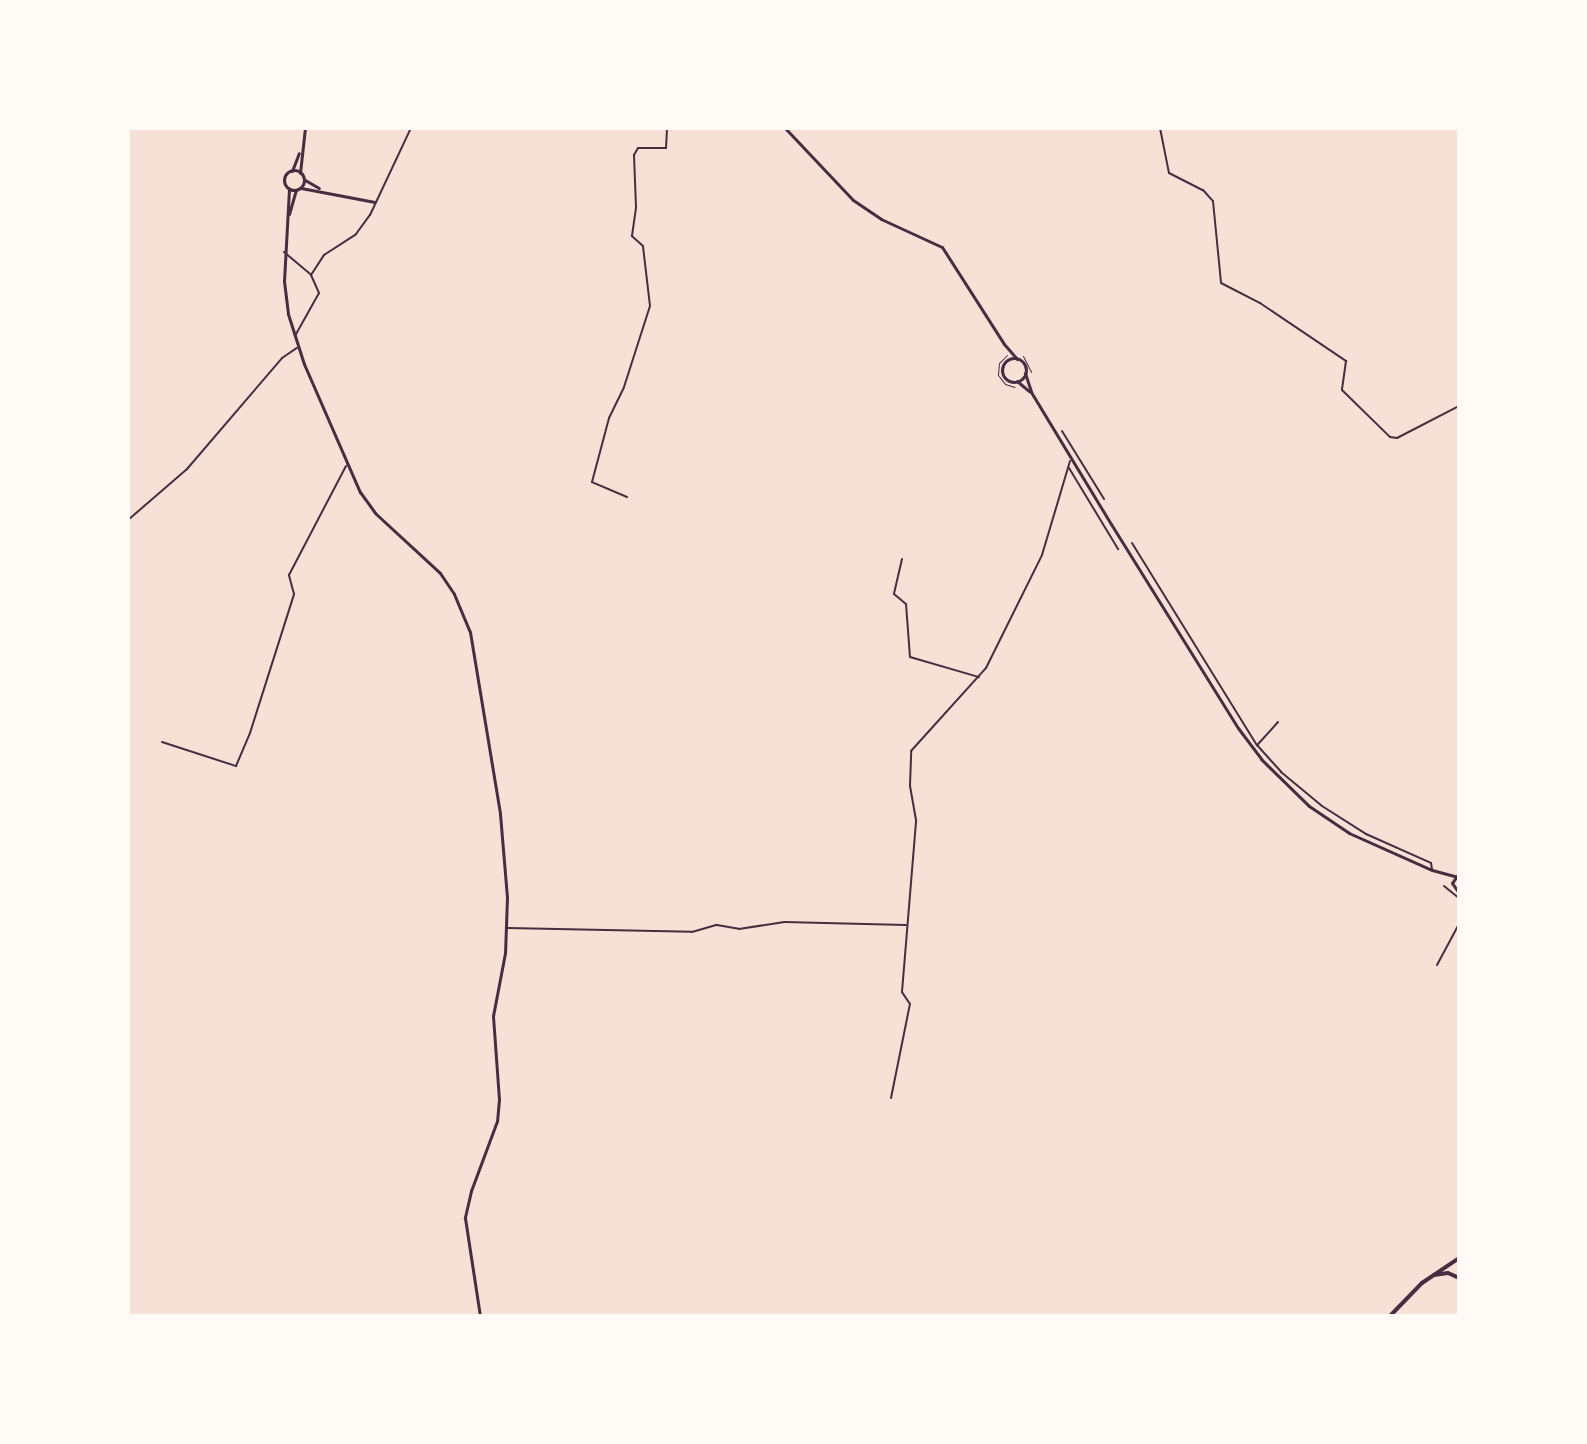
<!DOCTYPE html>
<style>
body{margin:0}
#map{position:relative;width:1587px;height:1444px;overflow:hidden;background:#f7e1d7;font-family:Lora,serif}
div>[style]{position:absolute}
.path>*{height:1px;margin:-0.5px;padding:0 0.5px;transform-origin:0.5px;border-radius:0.5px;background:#4a2c40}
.minor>*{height:2px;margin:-1px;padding:0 1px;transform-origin:1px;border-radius:1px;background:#4a2c40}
.tertiary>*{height:3px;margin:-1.5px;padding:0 1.5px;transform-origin:1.5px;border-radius:1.5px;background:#4a2c40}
.secondary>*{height:3px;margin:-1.5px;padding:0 1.5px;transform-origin:1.5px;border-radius:1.5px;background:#4a2c40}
.secondary>.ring{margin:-1.5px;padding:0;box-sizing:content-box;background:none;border:3px solid #4a2c40;border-radius:50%}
.trunk>*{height:4px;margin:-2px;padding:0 2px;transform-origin:2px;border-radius:2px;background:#4a2c40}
span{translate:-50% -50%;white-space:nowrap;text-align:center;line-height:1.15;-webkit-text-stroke:6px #fffaf5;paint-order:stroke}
.frame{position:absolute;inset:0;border:130px solid #fffaf5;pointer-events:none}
</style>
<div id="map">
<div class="path">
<div style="left:1007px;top:355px;width:11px;rotate:135deg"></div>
<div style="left:999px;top:363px;width:12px;rotate:95deg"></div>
<div style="left:998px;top:375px;width:11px;rotate:52deg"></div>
<div style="left:1005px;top:384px;width:10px;rotate:17deg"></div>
<div style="left:1023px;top:356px;width:18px;rotate:63deg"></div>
</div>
<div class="minor">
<div style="left:1160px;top:128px;width:46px;rotate:78.7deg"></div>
<div style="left:1169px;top:173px;width:38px;rotate:27deg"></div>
<div style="left:1203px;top:190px;width:15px;rotate:48deg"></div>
<div style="left:1213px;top:201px;width:82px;rotate:84.4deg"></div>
<div style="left:1221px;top:283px;width:44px;rotate:27.1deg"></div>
<div style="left:1260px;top:303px;width:104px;rotate:34deg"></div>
<div style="left:1346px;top:361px;width:29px;rotate:98deg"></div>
<div style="left:1342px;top:390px;width:67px;rotate:44.4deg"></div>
<div style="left:1390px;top:437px;width:7px;rotate:8deg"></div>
<div style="left:1397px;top:438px;width:70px;rotate:-27.3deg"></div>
<div style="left:284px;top:252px;width:35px;rotate:40deg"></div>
<div style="left:311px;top:275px;width:20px;rotate:66deg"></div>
<div style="left:319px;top:293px;width:49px;rotate:119.2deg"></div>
<div style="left:311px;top:275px;width:24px;rotate:-57deg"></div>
<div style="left:324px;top:255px;width:38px;rotate:-33deg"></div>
<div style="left:356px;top:234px;width:24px;rotate:-54deg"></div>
<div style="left:370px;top:215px;width:96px;rotate:-64.8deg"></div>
<div style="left:1062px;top:431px;width:80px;rotate:58.3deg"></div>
<div style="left:1069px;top:468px;width:95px;rotate:58.8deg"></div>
<div style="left:627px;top:497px;width:38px;rotate:-157deg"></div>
<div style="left:592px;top:482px;width:66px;rotate:-75.1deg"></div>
<div style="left:609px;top:418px;width:34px;rotate:-64deg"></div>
<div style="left:624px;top:387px;width:85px;rotate:-72.2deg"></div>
<div style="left:650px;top:306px;width:60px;rotate:-96.7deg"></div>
<div style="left:643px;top:246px;width:15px;rotate:-138deg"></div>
<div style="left:632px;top:236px;width:29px;rotate:-82deg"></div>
<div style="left:636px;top:207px;width:52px;rotate:-92.2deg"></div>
<div style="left:634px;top:155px;width:8px;rotate:-60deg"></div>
<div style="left:638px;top:148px;width:28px"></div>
<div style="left:666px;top:148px;width:20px;rotate:-87deg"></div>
<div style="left:128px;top:520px;width:78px;rotate:-40.8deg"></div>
<div style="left:187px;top:469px;width:146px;rotate:-49.4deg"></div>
<div style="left:282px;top:358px;width:18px;rotate:-34deg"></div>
<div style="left:1132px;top:543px;width:238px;rotate:58.3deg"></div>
<div style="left:902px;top:559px;width:36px;rotate:103deg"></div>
<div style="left:894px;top:594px;width:16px;rotate:40deg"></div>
<div style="left:906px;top:604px;width:53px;rotate:85.7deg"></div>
<div style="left:910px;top:657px;width:72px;rotate:16.2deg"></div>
<div style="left:1278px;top:722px;width:31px;rotate:132deg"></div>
<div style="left:1257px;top:745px;width:36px;rotate:48deg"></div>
<div style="left:1281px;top:772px;width:53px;rotate:39.7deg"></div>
<div style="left:1322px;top:806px;width:52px;rotate:32.5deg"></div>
<div style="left:1366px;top:834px;width:71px;rotate:24deg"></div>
<div style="left:1431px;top:863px;width:6px;rotate:81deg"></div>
<div style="left:162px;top:742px;width:78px;rotate:18deg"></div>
<div style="left:236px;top:766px;width:36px;rotate:-67deg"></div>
<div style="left:250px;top:733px;width:146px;rotate:-72.4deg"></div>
<div style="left:294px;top:594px;width:20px;rotate:-105deg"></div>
<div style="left:289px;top:575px;width:123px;rotate:-62.4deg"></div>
<div style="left:1444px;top:886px;width:19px;rotate:39deg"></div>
<div style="left:507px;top:928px;width:185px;rotate:1.2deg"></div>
<div style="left:692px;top:932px;width:26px;rotate:-16deg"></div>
<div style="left:717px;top:925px;width:22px;rotate:10deg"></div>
<div style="left:739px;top:929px;width:46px;rotate:-8.8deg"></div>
<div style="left:784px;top:922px;width:122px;rotate:1.4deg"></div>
<div style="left:1437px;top:965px;width:47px;rotate:-61.8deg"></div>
<div style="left:891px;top:1098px;width:96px;rotate:-78.6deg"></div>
<div style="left:910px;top:1004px;width:14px;rotate:-124deg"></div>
<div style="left:902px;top:992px;width:173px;rotate:-85.3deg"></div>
<div style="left:916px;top:820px;width:35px;rotate:-100deg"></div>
<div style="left:910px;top:786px;width:35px;rotate:-88deg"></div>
<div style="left:911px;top:751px;width:112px;rotate:-47.9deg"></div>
<div style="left:986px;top:668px;width:126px;rotate:-63.6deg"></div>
<div style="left:1042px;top:555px;width:98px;rotate:-73.4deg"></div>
</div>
<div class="tertiary">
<div style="left:292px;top:171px;width:19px;rotate:-69deg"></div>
<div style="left:300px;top:173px;width:45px;rotate:-83.7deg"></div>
<div style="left:289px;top:189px;width:92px;rotate:93.1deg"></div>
<div style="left:284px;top:281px;width:33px;rotate:83deg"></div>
<div style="left:288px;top:314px;width:52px;rotate:72.3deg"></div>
<div style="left:304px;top:364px;width:140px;rotate:66.4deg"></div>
<div style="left:360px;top:492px;width:26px;rotate:54deg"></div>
<div style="left:375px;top:513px;width:88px;rotate:42.7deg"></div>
<div style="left:440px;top:573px;width:25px;rotate:56deg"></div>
<div style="left:454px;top:594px;width:41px;rotate:67.2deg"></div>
<div style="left:470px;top:632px;width:184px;rotate:80.6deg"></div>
<div style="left:500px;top:814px;width:83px;rotate:85.2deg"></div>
<div style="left:507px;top:897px;width:56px;rotate:92deg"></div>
<div style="left:505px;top:953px;width:64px;rotate:100.8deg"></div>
<div style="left:493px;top:1016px;width:83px;rotate:85.9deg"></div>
<div style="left:499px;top:1099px;width:22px;rotate:95deg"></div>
<div style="left:497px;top:1121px;width:75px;rotate:110.4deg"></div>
<div style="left:471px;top:1191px;width:28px;rotate:103deg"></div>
<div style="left:465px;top:1218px;width:99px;rotate:81.3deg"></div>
<div style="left:289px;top:214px;width:25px;rotate:-74deg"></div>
</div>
<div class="secondary">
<div style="left:785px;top:128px;width:99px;rotate:46.6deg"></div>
<div style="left:853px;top:200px;width:34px;rotate:34deg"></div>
<div style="left:881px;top:219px;width:67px;rotate:24.7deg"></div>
<div style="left:942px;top:247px;width:115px;rotate:57.4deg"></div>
<div style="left:1004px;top:344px;width:20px;rotate:49deg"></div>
<div class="ring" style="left:284px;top:170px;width:17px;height:17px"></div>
<div style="left:305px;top:180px;width:16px;rotate:30deg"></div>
<div style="left:301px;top:188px;width:75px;rotate:10.7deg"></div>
<div class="ring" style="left:1002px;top:358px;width:21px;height:21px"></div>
<div style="left:1025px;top:373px;width:20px;rotate:72deg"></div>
<div style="left:1031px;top:392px;width:154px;rotate:58.8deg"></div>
<div style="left:1111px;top:524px;width:240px;rotate:58.1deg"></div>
<div style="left:1238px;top:728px;width:39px;rotate:53deg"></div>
<div style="left:1261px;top:759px;width:67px;rotate:44.4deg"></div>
<div style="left:1309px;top:806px;width:48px;rotate:34deg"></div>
<div style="left:1349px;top:833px;width:91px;rotate:24deg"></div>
<div style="left:1432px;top:870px;width:24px;rotate:15deg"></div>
<div style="left:1017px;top:381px;width:16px;rotate:40deg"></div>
<div style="left:1459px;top:873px;width:12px;rotate:125deg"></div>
<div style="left:1452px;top:883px;width:12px;rotate:55deg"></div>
</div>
<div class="trunk">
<div style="left:1434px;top:1275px;width:14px;rotate:-8deg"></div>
<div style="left:1448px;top:1273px;width:12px;rotate:24deg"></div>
<div style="left:1390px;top:1316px;width:46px;rotate:-45.9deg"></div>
<div style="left:1422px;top:1283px;width:45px;rotate:-34deg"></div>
</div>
<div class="frame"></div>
</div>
